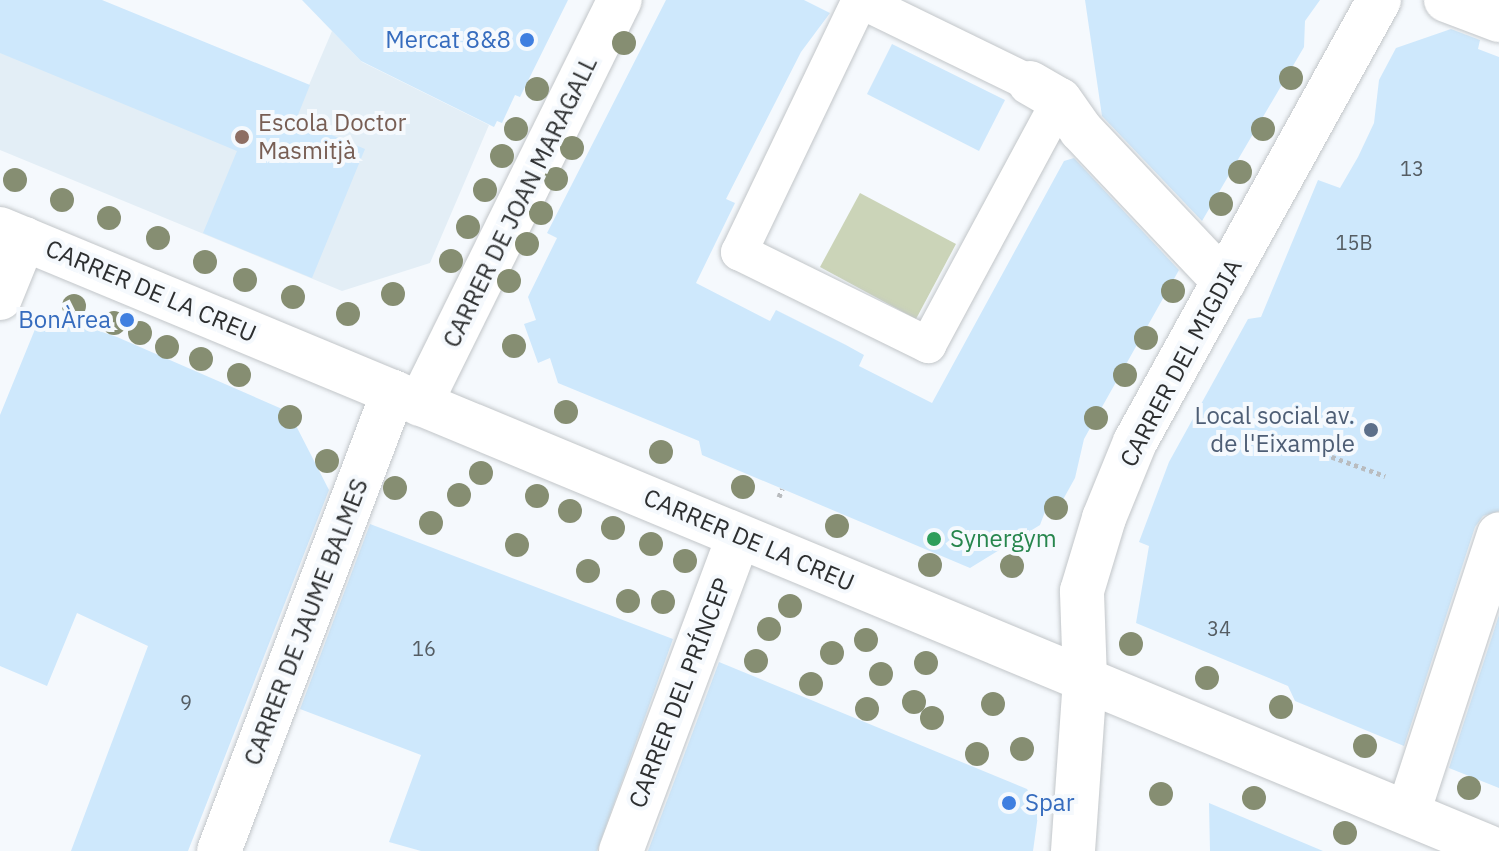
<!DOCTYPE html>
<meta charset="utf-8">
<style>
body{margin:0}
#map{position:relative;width:1499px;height:851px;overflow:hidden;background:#f5f9fd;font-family:"IBM Plex Sans",sans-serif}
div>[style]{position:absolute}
.built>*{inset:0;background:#e3eef6}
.green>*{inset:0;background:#cbd4b8}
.building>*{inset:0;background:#cee8fc}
.path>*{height:5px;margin-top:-2.5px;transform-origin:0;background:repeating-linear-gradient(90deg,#b9bcbf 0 4px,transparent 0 8px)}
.roads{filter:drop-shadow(0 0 2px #c2c6c9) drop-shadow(0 0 2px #c2c6c9)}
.pedestrian>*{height:36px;margin:-18px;padding:0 18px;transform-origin:18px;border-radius:18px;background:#fff}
.minor>*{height:44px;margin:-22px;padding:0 22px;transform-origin:22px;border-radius:22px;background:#fff}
.trees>*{width:24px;height:24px;margin:-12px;border-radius:50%;background:#868e72}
.dots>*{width:22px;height:22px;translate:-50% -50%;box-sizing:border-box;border:4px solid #f5f9fd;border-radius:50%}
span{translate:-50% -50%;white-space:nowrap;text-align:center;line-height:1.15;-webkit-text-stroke:8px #f5f9fd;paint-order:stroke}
.number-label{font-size:20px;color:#555d63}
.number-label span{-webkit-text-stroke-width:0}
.shop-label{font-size:24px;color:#366cbe}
.right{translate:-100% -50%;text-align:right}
.left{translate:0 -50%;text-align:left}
.education-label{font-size:24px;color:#785e54}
.street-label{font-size:24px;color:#2d2f30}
.service-label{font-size:24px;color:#4e5e75}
.leisure-label{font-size:24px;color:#27864d}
</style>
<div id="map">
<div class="built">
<div style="clip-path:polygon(0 0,309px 85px,332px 31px,362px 62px,489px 125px,430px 263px,342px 291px,0 150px)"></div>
</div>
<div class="green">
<div style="clip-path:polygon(860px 193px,956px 244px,916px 319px,820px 267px)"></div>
</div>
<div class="building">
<div style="clip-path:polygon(0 0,102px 0,310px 85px,296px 120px,365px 149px,312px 278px,203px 233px,237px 151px,0 53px)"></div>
<div style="clip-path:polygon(302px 0,568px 0,520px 97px,515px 95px,502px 123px,497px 121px,494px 127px,361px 61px)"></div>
<div style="clip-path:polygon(666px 0,804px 0,830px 13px,801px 52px,726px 199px,735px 203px,696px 283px,770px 321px,776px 310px,846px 345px,864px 355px,859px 366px,932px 403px,1064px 161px,1074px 158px,1179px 270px,1084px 439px,1075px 478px,1060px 505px,1046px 509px,1040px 525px,970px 568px,702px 455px,699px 441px,558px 383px,550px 358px,538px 363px,524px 324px,536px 320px,528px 297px,557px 238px,547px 233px)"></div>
<div style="clip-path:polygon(1085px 0,1320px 0,1305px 21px,1304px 47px,1202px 221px,1102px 116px)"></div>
<div style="clip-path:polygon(1451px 29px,1480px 40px,1478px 49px,1499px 57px,1499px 511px,1483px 516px,1475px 527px,1404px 746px,1295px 701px,1288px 686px,1136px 623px,1149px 546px,1139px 542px,1169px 462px,1248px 319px,1261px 317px,1318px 180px,1340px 188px,1358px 157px,1374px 123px,1379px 80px,1396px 48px)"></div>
<div style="clip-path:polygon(892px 44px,1005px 100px,979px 151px,867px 94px)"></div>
<div style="clip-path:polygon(40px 317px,61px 326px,64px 319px,117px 337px,289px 412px,329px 490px,188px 851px,71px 851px,148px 646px,77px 613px,47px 686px,0 666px,0 415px)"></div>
<div style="clip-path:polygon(370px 524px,673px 639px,597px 851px,421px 851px,389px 842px,421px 755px,300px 709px)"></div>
<div style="clip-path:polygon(1499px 615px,1499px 788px,1449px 768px)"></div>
<div style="clip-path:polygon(719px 662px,1027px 789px,1039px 808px,1033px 851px,648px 851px)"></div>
<div style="clip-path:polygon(1209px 803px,1323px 851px,1210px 851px)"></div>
</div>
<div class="path">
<div style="left:1324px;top:454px;width:65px;rotate:19.8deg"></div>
<div style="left:779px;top:497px;width:9px;rotate:-69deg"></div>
</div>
<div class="roads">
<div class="pedestrian">
<div style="left:1030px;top:83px;width:189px;rotate:-154deg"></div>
<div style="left:860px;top:0;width:280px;rotate:115.6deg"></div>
<div style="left:739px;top:252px;width:211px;rotate:26.2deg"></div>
<div style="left:928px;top:345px;width:278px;rotate:-61.7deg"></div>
</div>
<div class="minor">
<div style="left:1446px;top:0;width:57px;rotate:20.7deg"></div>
<div style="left:1030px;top:83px;width:34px;rotate:30deg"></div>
<div style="left:1060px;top:100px;width:37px;rotate:55deg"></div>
<div style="left:1081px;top:130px;width:208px;rotate:46.6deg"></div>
<div style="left:0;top:229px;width:1622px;rotate:22.55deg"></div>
<div style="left:0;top:298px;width:64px;rotate:-67.9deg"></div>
<div style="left:420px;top:404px;width:451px;rotate:-63.7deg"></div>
<div style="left:1408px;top:813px;width:293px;rotate:-71.9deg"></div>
<div style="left:219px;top:851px;width:491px;rotate:-69.2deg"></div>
<div style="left:621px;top:851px;width:336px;rotate:-69.5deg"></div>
<div style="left:1073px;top:851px;width:172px;rotate:-86deg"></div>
<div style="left:1085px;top:679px;width:88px;rotate:-92deg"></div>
<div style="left:1082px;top:591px;width:76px;rotate:-73.2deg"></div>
<div style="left:1104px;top:518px;width:82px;rotate:-67.8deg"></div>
<div style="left:1135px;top:442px;width:505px;rotate:-61.1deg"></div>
</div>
</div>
<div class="trees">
<div style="left:624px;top:43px"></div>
<div style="left:1291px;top:78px"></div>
<div style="left:537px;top:89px"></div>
<div style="left:516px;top:129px"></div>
<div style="left:1263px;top:129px"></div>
<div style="left:572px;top:148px"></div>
<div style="left:502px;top:156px"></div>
<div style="left:1240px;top:172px"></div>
<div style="left:556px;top:179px"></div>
<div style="left:15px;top:180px"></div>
<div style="left:485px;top:190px"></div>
<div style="left:62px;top:200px"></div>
<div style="left:1221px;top:204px"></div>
<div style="left:541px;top:213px"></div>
<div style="left:109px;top:218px"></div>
<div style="left:468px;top:227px"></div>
<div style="left:158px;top:238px"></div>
<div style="left:527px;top:244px"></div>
<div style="left:451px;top:261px"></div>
<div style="left:205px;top:262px"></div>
<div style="left:245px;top:280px"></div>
<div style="left:509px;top:281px"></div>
<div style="left:1173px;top:291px"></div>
<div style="left:393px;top:294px"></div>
<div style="left:293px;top:297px"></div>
<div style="left:74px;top:306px"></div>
<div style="left:348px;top:314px"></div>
<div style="left:114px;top:323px"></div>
<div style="left:140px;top:333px"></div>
<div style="left:1146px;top:338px"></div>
<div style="left:514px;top:346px"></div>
<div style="left:167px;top:347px"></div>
<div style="left:201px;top:359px"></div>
<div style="left:239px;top:375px"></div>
<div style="left:1125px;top:375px"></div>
<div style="left:566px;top:412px"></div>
<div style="left:290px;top:417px"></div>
<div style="left:1096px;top:418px"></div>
<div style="left:661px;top:452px"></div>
<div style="left:327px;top:461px"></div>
<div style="left:481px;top:473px"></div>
<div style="left:743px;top:487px"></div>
<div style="left:395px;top:488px"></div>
<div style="left:459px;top:495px"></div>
<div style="left:537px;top:496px"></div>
<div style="left:1056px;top:508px"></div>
<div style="left:570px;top:511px"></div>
<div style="left:431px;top:523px"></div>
<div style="left:837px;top:526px"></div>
<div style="left:613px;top:528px"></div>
<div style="left:651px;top:544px"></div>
<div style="left:517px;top:545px"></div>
<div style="left:685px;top:561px"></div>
<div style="left:930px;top:565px"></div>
<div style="left:1012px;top:566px"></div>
<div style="left:588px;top:571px"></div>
<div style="left:628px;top:601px"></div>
<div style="left:663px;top:602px"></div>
<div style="left:790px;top:606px"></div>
<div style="left:769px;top:629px"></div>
<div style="left:866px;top:640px"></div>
<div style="left:1131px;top:644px"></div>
<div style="left:832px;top:653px"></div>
<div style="left:756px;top:661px"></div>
<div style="left:926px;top:663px"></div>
<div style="left:881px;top:674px"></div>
<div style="left:1207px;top:678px"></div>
<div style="left:811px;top:684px"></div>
<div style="left:914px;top:702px"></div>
<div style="left:993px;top:704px"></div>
<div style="left:1281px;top:707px"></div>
<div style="left:867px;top:709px"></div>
<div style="left:932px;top:718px"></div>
<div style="left:1365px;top:746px"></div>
<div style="left:1022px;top:749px"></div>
<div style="left:977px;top:754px"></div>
<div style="left:1469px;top:788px"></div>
<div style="left:1161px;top:794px"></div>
<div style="left:1254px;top:798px"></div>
<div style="left:1345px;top:833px"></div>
</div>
<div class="dots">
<div style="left:527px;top:40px;background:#3f7fe0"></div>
<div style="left:242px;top:137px;background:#8d6e63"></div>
<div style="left:127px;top:320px;background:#3f7fe0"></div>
<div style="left:1371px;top:430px;background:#5c6f8a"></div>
<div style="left:934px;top:539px;background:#2e9e5b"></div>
<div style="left:1009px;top:803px;background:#3f7fe0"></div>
</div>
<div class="number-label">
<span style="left:1412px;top:168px">13</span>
<span style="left:1354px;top:242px">15B</span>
<span style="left:1219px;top:628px">34</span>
<span style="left:424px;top:648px">16</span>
<span style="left:186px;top:702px">9</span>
</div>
<div class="shop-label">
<span class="right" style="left:511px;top:40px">Mercat 8&amp;8</span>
<span class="right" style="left:111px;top:320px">BonÀrea</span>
<span class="left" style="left:1025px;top:803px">Spar</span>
</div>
<div class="education-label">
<span class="left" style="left:258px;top:137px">Escola Doctor<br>Masmitjà</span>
</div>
<div class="street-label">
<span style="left:520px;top:202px;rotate:-64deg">CARRER DE JOAN MARAGALL</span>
<span style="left:151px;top:291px;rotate:23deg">CARRER DE LA CREU</span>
<span style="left:1181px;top:363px;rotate:-62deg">CARRER DEL MIGDIA</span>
<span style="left:749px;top:540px;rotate:23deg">CARRER DE LA CREU</span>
<span style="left:306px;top:622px;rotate:-69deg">CARRER DE JAUME BALMES</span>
<span style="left:680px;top:693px;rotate:-69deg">CARRER DEL PRÍNCEP</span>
</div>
<div class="service-label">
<span class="right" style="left:1355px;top:430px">Local social av.<br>de l'Eixample</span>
</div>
<div class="leisure-label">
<span class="left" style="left:950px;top:539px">Synergym</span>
</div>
</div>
